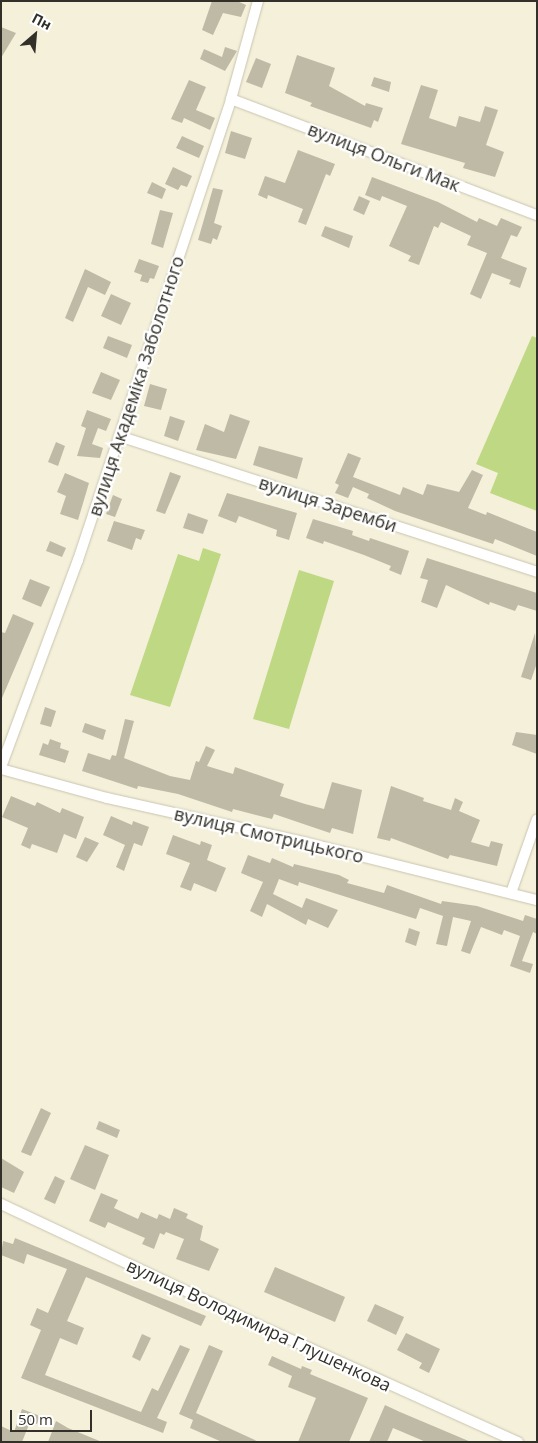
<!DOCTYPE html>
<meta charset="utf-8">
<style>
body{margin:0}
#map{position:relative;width:538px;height:1443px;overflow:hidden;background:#f5f0da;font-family:"Open Sans",sans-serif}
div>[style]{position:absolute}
.green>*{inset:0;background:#bfd884}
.building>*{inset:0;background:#bfbaa5}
.roads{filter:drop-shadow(0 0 1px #c9c4af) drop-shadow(0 0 1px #c9c4af)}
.minor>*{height:10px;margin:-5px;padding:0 5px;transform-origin:5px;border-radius:5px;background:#fff}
span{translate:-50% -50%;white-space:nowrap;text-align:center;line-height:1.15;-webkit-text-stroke:4.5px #fff;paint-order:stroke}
.street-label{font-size:18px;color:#323028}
.frame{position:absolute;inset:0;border:2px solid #323028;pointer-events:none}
.north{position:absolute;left:10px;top:10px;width:50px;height:50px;-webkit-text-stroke:4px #fff;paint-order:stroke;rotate:27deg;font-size:14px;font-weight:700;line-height:20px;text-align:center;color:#323028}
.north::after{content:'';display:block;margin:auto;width:18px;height:22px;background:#323028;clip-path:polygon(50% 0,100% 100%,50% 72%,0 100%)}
.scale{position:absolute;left:10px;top:1410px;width:82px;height:22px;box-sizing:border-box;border:2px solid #323028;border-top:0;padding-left:6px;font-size:15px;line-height:18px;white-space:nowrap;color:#323028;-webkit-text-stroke:4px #fff;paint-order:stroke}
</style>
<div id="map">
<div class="green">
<div style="clip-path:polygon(532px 336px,537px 338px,537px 511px,490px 493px,498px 473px,476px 464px)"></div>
<div style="clip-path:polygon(203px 548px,221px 554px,170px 707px,130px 695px,178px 554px,199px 561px)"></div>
<div style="clip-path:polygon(299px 570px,334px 581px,289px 729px,253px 719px)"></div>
</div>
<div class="building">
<div style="clip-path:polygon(212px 1px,237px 1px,246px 5px,241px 17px,223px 13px,213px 35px,202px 30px)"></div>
<div style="clip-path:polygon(1px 27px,16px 33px,1px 58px)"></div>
<div style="clip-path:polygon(225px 47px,237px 51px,225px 71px,200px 59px,204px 49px,222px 57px)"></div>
<div style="clip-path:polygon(297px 55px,335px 68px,329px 86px,365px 106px,366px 103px,383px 108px,378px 122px,374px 120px,371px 128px,310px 106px,312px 103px,285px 93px)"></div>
<div style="clip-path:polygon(256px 58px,271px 64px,262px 88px,246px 82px)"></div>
<div style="clip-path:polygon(374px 77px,391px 82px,389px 92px,371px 86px)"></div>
<div style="clip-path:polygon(189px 80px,206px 87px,196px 110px,215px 118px,210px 130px,184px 118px,182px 123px,171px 119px)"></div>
<div style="clip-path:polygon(421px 85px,438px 90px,429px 118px,456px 127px,459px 116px,480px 122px,485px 106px,498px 110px,486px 145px,504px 152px,495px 177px,463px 168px,465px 163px,401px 144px)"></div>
<div style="clip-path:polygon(231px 131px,252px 138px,245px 159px,225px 153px)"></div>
<div style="clip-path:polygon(182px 136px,204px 146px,199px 158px,176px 148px)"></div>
<div style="clip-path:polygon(298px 150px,335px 164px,330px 176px,326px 174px,306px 225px,298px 222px,303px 209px,268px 195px,267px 199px,258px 195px,265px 176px,285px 183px)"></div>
<div style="clip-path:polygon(173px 167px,192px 176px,187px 187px,181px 185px,178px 190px,165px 184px)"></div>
<div style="clip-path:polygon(372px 177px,438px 202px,477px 222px,479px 218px,497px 226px,501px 218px,522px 227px,517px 237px,511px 235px,501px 258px,527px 268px,520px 288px,509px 284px,511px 280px,492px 273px,481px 299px,470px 294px,487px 253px,467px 245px,471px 236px,441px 222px,438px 228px,434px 226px,419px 265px,408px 261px,411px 256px,389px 246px,407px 206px,382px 196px,380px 201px,365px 195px)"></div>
<div style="clip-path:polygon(152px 182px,166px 189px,162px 199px,147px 193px)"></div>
<div style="clip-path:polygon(213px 188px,223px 190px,214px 223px,222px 226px,217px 240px,213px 238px,211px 244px,198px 240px)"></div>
<div style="clip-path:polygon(359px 196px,370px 201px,364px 215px,353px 210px)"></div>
<div style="clip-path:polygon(160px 210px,173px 213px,163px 248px,151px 244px)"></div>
<div style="clip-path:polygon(325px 226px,353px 236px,349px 248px,321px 236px)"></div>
<div style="clip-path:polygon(139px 259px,159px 266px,154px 279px,150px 278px,148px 283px,140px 281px,142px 275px,134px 272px)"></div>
<div style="clip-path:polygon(85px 269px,111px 282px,105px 295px,88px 287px,73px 322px,65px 318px)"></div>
<div style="clip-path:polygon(111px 294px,131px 303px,121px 325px,101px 316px)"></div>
<div style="clip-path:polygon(108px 336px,132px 345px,127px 358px,103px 348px)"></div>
<div style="clip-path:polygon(101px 372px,120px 380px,111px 400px,92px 393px)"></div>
<div style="clip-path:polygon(150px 384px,167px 389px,161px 410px,144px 406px)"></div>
<div style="clip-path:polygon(87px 410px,111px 419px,106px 431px,98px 428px,92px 444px,103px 448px,100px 458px,77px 456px,86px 428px,81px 426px)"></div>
<div style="clip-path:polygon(230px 414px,250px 421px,236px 459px,196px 450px,205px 424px,224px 432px)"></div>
<div style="clip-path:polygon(170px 416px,185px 421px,178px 441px,164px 436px)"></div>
<div style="clip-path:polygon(56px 442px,65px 446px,58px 466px,48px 462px)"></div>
<div style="clip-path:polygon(259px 446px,303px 458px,297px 479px,253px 465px)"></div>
<div style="clip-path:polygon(348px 453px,361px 458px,353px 477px,400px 495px,403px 487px,423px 495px,427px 484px,459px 492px,472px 470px,483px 475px,468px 508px,486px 515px,487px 512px,537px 532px,537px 556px,495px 539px,493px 544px,395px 511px,367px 498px,369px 494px,353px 487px,348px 498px,335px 493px,339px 485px,335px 483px)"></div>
<div style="clip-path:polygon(170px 472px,181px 476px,165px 514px,156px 511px)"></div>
<div style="clip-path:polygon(65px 473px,89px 483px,78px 520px,60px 514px,66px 496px,57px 492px)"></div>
<div style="clip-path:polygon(227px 493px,297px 513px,289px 540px,276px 536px,277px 530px,239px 516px,236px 523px,218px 516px)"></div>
<div style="clip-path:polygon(113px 495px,122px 499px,115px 517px,106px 514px)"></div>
<div style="clip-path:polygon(188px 513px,208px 520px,203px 534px,183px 528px)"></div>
<div style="clip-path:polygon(313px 519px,353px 531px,352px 535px,369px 541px,370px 538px,409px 551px,401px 575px,389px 570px,391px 566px,364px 555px,324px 541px,323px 544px,306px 538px)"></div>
<div style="clip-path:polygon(114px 521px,145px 530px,141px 540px,136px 538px,132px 550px,107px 541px)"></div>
<div style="clip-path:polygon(50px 541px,66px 548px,62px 557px,46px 551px)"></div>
<div style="clip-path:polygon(427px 558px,537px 593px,537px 611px,518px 605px,515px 611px,490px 602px,489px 605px,446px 585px,437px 608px,421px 602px,428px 580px,420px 578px)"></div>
<div style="clip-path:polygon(30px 579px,50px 587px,41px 607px,22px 599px)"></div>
<div style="clip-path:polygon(13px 614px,34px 623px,2px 698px,1px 632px,5px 633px)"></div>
<div style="clip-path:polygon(535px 633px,537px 663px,531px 680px,521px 677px)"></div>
<div style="clip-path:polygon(45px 707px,56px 711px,51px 727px,40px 724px)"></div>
<div style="clip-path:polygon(125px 719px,134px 721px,124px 758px,170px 776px,190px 780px,196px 761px,199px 762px,206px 746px,215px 750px,207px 766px,233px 774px,235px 767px,284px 784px,280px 796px,305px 804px,324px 809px,332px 782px,362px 790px,353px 834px,332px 828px,330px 833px,274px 814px,272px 819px,233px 809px,232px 812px,178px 794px,138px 786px,137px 789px,82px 771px,88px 753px,110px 760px,112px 755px,116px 756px)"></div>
<div style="clip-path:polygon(85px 723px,106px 730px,103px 740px,82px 732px)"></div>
<div style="clip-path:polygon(516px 732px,537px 735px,537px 754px,512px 745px)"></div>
<div style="clip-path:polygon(50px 739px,61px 743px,60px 748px,69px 751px,65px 763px,39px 755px,43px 743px,48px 745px)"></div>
<div style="clip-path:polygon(391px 786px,424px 798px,423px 801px,451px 810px,455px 798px,463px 802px,459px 811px,480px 820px,471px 842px,489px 847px,491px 841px,503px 844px,497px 866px,450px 855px,448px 859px,391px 838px,390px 841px,377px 838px)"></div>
<div style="clip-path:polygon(11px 796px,35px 806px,37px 802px,60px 813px,62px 808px,84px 817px,76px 839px,64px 834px,57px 853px,32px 844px,30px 849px,21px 845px,28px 828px,2px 817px)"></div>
<div style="clip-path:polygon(111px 816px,132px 825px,133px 821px,149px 827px,142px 846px,134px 843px,124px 871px,116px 867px,125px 845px,103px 835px)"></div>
<div style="clip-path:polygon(173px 835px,200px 845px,201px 841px,212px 845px,207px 860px,226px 868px,216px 892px,194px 883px,191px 891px,180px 887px,190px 863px,166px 854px)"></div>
<div style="clip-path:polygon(85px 837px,99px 843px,87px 862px,76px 857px)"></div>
<div style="clip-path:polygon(248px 855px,270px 863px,272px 858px,293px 867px,294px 864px,339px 875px,349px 880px,347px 883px,384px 893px,387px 885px,441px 904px,442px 901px,477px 906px,523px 921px,525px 915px,537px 919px,537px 934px,533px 932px,522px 961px,533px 964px,530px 973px,510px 966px,520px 936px,504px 930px,502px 935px,481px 927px,470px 954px,461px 951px,471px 921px,453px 917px,447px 946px,436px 944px,443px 916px,420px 908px,416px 919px,299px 882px,298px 886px,279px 879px,273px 894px,302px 908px,306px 898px,338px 910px,328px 928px,308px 919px,306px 925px,267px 904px,262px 917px,250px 911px,263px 882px,241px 873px)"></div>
<div style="clip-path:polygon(409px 928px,420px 932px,416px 946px,405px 942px)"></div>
<div style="clip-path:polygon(41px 1108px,51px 1113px,31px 1156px,21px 1152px)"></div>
<div style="clip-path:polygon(99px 1121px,120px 1130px,117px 1138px,96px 1129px)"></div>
<div style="clip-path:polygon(85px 1145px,109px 1155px,95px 1190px,70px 1179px)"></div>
<div style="clip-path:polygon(1px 1158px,24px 1172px,14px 1193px,1px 1187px)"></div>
<div style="clip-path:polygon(55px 1176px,65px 1181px,55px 1204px,44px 1199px)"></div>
<div style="clip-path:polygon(101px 1193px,118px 1200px,114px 1208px,138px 1219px,141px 1212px,157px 1219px,159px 1214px,170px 1219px,174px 1208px,188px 1214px,186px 1218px,203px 1226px,200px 1240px,219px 1249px,209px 1271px,176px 1259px,184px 1239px,166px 1232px,164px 1235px,160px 1233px,154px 1249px,142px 1244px,145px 1238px,108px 1222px,105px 1228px,89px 1221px)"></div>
<div style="clip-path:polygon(15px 1238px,206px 1316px,201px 1326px,86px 1277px,67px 1321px,84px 1328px,77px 1345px,60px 1338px,45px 1375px,141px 1412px,152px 1388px,158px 1391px,180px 1345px,190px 1349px,157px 1418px,167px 1422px,163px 1433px,21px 1378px,41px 1330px,30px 1325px,37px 1308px,48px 1313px,67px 1269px,27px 1254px,24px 1264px,1px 1255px,3px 1241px,13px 1244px)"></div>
<div style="clip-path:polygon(275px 1267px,345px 1297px,335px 1322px,264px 1292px)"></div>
<div style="clip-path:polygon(375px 1304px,404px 1317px,396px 1335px,367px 1321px)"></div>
<div style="clip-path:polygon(406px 1333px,440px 1349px,429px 1373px,419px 1368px,422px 1363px,397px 1350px)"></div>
<div style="clip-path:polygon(142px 1334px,151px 1338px,140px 1361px,132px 1357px)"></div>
<div style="clip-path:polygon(209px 1345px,223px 1351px,196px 1413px,259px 1442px,222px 1442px,190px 1428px,193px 1420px,179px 1414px)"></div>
<div style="clip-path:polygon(272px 1356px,301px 1369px,302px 1366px,312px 1370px,310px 1374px,368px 1398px,349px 1442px,298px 1442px,316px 1398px,288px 1387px,292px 1376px,268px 1365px)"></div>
<div style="clip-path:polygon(385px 1405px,400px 1412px,471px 1442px,426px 1442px,393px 1428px,387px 1442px,369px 1442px)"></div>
<div style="clip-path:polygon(22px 1409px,40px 1416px,37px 1424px,30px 1422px,22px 1442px,1px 1442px,1px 1426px,14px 1432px)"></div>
<div style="clip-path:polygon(56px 1421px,68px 1428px,102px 1442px,48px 1442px)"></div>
</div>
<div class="roads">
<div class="minor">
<div style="left:231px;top:99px;width:327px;rotate:20.8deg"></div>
<div style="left:119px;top:436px;width:440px;rotate:18deg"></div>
<div style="left:1px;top:767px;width:221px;rotate:-69.6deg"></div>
<div style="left:78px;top:560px;width:486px;rotate:-71.6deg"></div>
<div style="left:231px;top:99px;width:102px;rotate:-74.6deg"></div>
<div style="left:1px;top:769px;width:110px;rotate:15.3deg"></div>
<div style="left:107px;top:798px;width:202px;rotate:12.6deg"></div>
<div style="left:304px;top:842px;width:240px;rotate:14deg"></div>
<div style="left:511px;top:893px;width:78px;rotate:-70.6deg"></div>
<div style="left:1px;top:1204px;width:268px;rotate:25.2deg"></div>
<div style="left:243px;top:1318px;width:302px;rotate:24.3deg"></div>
</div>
</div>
<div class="street-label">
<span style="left:384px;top:157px;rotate:21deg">вулиця Ольги Мак</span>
<span style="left:136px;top:386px;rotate:-72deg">вулиця Академіка Заболотного</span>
<span style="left:328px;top:504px;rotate:18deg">вулиця Заремби</span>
<span style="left:269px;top:835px;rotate:13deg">вулиця Смотрицького</span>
<span style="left:259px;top:1325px;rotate:25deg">вулиця Володимира Глушенкова</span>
</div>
<div class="frame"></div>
<div class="north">Пн</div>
<div class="scale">50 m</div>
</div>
